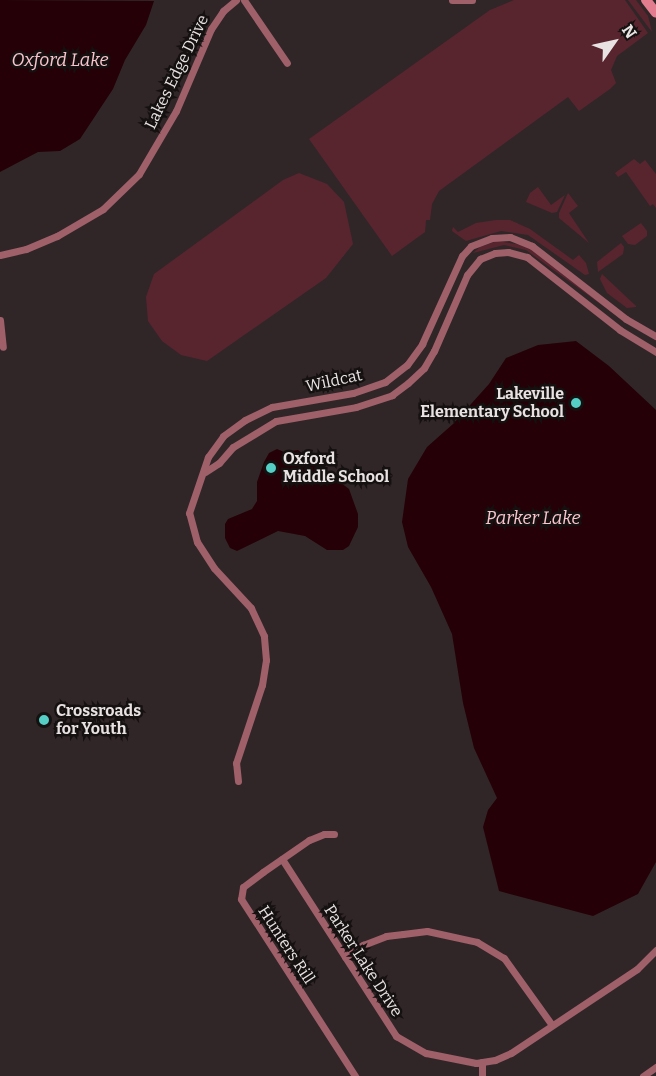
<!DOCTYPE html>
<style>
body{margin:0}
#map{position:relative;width:656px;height:1076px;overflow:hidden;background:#302628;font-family:Bitter,serif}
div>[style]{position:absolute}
.green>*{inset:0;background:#58252f}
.water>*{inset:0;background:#250007}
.minor>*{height:7px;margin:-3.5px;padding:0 3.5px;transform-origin:3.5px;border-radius:3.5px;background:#9f606a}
.secondary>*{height:10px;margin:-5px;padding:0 5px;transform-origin:5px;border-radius:5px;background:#e17d8f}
.dots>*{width:16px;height:16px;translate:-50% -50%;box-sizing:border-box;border:3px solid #151111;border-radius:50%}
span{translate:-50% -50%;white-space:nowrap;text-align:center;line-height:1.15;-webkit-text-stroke:5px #151111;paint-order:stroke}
.street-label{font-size:16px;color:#e8e2e3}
.poi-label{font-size:16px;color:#e8e2e3;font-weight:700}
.right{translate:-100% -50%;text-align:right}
.left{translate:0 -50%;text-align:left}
.water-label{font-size:18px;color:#fac5cc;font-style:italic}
.north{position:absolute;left:584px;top:12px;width:60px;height:60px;-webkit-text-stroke:4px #151111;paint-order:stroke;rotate:56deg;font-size:16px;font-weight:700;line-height:24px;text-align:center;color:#e8e2e3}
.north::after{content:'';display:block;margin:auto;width:21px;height:27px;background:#e8e2e3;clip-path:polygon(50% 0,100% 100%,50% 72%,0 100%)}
</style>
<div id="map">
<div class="green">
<div style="clip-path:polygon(514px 0,625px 0,648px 33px,617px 56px,611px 70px,616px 83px,610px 89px,579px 111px,568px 97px,439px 191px,432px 204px,430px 220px,426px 220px,425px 232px,392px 256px,309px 139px,490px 10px)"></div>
<div style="clip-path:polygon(628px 0,636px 0,648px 16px,652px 32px)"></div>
<div style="clip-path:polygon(634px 159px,640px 164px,645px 160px,656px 174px,656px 208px,653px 204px,650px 206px,626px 172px,618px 177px,615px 173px)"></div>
<div style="clip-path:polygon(299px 173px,327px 184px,344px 202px,353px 244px,326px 278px,207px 361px,181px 355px,162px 341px,148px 321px,146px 297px,154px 274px,283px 180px)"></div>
<div style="clip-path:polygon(538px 187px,551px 205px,565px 195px,557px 212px,552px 213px,526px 202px,530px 193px)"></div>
<div style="clip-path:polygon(568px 193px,578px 206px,569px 213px,589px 243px,559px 218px,559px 213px)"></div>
<div style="clip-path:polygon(496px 220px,510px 220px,530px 229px,573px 260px,579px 255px,586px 263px,589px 274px,585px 275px,528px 235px,501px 231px,466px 241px,452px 231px,453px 227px,458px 232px,476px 223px)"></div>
<div style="clip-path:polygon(641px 223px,647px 231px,647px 236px,635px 245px,628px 244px,622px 236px)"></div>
<div style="clip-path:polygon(497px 241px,528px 246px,621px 319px,526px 250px,504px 245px,473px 253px,480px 247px)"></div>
<div style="clip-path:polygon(621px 243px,624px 247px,623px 254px,598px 272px,597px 262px)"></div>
<div style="clip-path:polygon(602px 274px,636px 306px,636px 307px,627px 308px,607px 293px,600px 279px)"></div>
</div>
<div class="water">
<div style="clip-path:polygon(0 0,154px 1px,146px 25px,125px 60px,113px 89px,80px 139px,60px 151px,38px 152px,0 172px)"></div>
<div style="clip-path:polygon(576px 341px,609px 366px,656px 410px,656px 862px,638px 894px,593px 916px,499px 891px,483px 827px,488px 810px,497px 798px,474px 748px,463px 703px,452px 634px,431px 587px,408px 547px,402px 522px,408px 479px,427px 447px,453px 424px,489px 384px,506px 358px,538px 345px)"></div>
<div style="clip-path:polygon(277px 449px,284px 452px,298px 450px,349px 489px,358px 514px,358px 527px,349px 546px,343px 550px,327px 550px,305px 536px,278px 531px,237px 551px,230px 548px,225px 538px,225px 524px,228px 519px,252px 509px,257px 501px,257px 482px,264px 462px,269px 453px)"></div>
</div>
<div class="minor">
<div style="left:244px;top:0;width:76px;rotate:55.7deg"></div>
<div style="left:452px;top:0;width:20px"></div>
<div style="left:0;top:255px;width:27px;rotate:-13deg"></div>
<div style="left:26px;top:249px;width:34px;rotate:-23deg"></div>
<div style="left:57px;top:236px;width:53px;rotate:-30.4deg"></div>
<div style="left:103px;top:209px;width:50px;rotate:-44.2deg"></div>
<div style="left:139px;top:174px;width:73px;rotate:-59.6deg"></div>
<div style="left:176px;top:111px;width:89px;rotate:-66.9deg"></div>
<div style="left:211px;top:29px;width:22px;rotate:-56deg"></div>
<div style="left:223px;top:11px;width:17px;rotate:-40deg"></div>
<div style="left:0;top:320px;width:27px;rotate:84deg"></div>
<div style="left:205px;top:472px;width:17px;rotate:-33deg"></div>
<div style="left:219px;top:463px;width:21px;rotate:-49deg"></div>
<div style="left:233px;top:447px;width:50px;rotate:-31.2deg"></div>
<div style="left:276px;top:421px;width:81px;rotate:-9.9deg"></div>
<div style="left:356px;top:407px;width:38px;rotate:-18deg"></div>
<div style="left:392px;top:395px;width:20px;rotate:-37deg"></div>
<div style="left:408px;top:383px;width:22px;rotate:-43deg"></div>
<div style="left:424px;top:368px;width:20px;rotate:-60deg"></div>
<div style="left:434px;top:351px;width:83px;rotate:-66.5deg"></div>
<div style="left:467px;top:275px;width:21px;rotate:-51deg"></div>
<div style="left:480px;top:259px;width:16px;rotate:-22deg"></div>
<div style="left:495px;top:253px;width:13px;rotate:-4deg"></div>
<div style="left:508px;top:252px;width:20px;rotate:15deg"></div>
<div style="left:527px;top:257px;width:118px;rotate:38.1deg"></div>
<div style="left:620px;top:330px;width:42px;rotate:31.4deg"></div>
<div style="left:238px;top:781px;width:18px;rotate:-96deg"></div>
<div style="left:236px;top:763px;width:82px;rotate:-71.6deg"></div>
<div style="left:262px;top:685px;width:25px;rotate:-81deg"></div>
<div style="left:266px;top:660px;width:24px;rotate:-95deg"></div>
<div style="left:264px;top:636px;width:31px;rotate:-115deg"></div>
<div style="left:251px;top:608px;width:54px;rotate:-132.8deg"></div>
<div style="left:214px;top:568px;width:31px;rotate:-123deg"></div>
<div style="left:197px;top:542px;width:30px;rotate:-105deg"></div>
<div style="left:189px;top:513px;width:59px;rotate:-71.3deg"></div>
<div style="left:208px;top:457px;width:26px;rotate:-54deg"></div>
<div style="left:223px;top:436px;width:27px;rotate:-36deg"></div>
<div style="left:245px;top:420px;width:30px;rotate:-26deg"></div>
<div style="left:272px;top:407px;width:82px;rotate:-9.8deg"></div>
<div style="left:353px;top:393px;width:34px;rotate:-19deg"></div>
<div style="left:385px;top:382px;width:28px;rotate:-38deg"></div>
<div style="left:407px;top:365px;width:26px;rotate:-54deg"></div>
<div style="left:422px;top:344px;width:97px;rotate:-65.6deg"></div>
<div style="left:462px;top:256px;width:13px;rotate:-48deg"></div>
<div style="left:471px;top:246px;width:22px;rotate:-21deg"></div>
<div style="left:492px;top:238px;width:18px;rotate:-3deg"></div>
<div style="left:510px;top:237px;width:24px;rotate:22deg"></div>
<div style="left:532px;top:246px;width:119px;rotate:37.8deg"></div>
<div style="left:626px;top:319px;width:34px;rotate:30deg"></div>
<div style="left:334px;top:834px;width:10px;rotate:180deg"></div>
<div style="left:324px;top:834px;width:16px;rotate:158deg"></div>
<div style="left:309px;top:840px;width:56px;rotate:145.2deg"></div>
<div style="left:263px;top:872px;width:25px;rotate:143deg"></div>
<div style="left:243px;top:887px;width:12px;rotate:99deg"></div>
<div style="left:241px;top:899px;width:211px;rotate:57.2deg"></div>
<div style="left:282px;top:859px;width:211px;rotate:57.2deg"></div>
<div style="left:396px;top:1036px;width:34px;rotate:30deg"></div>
<div style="left:426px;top:1053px;width:51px;rotate:11.3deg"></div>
<div style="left:476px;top:1063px;width:19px;rotate:-9deg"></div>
<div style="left:495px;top:1060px;width:17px;rotate:-24deg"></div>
<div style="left:511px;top:1053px;width:151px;rotate:-33.7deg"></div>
<div style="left:637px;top:969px;width:27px;rotate:-45deg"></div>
<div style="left:345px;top:957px;width:22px;rotate:-34deg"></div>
<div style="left:363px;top:945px;width:25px;rotate:-21deg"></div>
<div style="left:386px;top:936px;width:17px;rotate:-7deg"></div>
<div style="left:403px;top:934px;width:24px;rotate:-7deg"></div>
<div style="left:427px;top:931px;width:51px;rotate:12.4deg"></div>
<div style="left:477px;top:942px;width:31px;rotate:31deg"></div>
<div style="left:504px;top:958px;width:82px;rotate:54.4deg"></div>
<div style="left:482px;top:1062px;width:14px;rotate:90deg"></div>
<div style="left:643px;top:1076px;width:16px;rotate:-35deg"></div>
</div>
<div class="secondary">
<div style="left:646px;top:0;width:16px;rotate:52deg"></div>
</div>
<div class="dots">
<div style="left:576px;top:403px;background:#55cec6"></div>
<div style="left:271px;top:468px;background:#55cec6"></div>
<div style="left:44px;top:720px;background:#55cec6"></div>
</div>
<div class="street-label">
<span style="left:177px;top:72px;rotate:-64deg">Lakes Edge Drive</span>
<span style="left:334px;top:381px;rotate:-12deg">Wildcat</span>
<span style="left:286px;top:945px;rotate:57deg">Hunters Rill</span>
<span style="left:363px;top:961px;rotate:57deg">Parker Lake Drive</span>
</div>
<div class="poi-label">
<span class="right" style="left:564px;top:403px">Lakeville<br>Elementary School</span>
<span class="left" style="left:283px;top:468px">Oxford<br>Middle School</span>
<span class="left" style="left:56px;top:720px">Crossroads<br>for Youth</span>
</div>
<div class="water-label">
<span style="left:60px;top:60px">Oxford Lake</span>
<span style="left:533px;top:518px">Parker Lake</span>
</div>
<div class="north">N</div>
</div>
